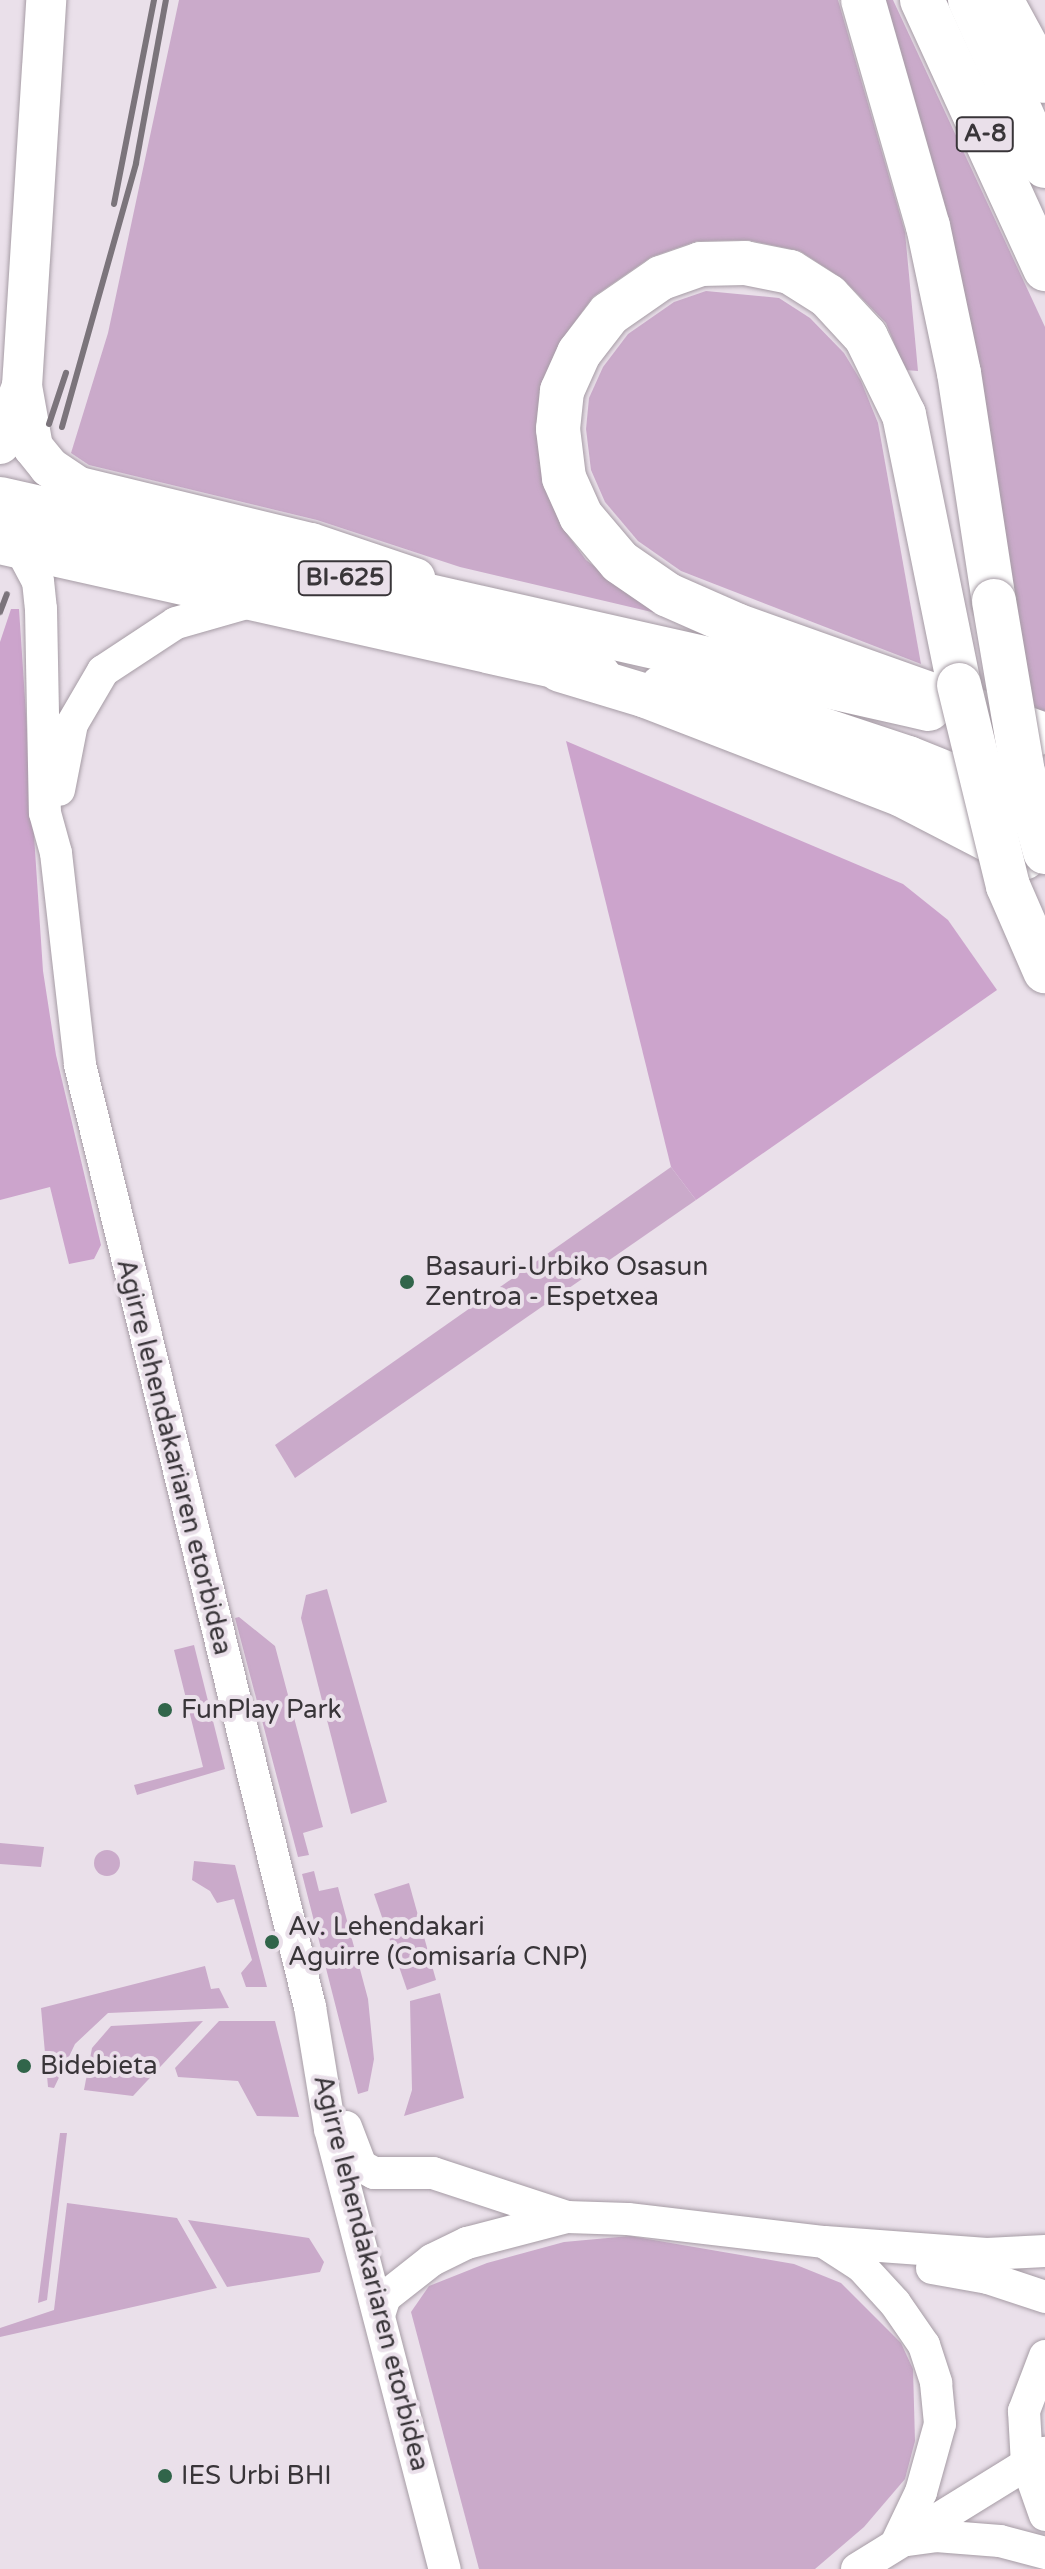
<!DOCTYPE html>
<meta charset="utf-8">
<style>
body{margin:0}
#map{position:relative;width:1045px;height:2569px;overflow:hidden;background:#eae0ea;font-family:"Varela Round",sans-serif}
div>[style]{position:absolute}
.green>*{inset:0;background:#caaaca}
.round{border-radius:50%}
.forest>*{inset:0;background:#cca4cc}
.roads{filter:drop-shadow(0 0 2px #a69ca5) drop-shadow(0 0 2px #a69ca5)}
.minor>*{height:32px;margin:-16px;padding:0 16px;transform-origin:16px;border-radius:16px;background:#fff}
.tertiary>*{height:40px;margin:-20px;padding:0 20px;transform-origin:20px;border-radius:20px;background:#fff}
.primary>*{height:44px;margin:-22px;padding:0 22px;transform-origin:22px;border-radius:22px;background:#fff}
.motorway>*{height:44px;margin:-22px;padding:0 22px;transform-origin:22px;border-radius:22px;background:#fff}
.rail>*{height:6px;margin:-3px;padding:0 3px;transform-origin:3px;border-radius:3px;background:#7b747b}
.bridges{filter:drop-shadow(0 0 2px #a69ca5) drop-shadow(0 0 2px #a69ca5)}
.motorway-bridge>*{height:44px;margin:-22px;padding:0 22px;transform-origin:22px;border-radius:22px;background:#fff}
.dots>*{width:22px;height:22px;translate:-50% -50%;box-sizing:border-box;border:4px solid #eae0ea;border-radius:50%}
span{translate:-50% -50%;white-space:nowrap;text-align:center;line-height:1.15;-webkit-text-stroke:8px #eae0ea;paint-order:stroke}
.shield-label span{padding:2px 6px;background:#eae0ea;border:2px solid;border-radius:6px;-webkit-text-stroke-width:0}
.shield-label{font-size:24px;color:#393539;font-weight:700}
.poi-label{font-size:26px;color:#393539}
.left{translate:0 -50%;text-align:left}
.street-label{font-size:26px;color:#393539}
</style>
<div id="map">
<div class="green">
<div style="clip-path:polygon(179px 0,838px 0,905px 232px,918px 371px,905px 370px,886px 323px,843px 279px,800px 251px,748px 240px,697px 241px,651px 257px,593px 297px,560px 342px,541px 385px,536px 429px,543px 483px,562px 527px,586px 560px,656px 613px,460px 567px,317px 520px,89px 465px,71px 453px,108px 333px)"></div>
<div style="clip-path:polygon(874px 0,893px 0,1045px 327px,1045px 713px,1028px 709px)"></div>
<div style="clip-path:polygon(706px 291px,779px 298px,810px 318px,844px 353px,861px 381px,878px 423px,921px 664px,681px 571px,638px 541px,605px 502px,591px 470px,586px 429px,589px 398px,603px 367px,628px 334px,674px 302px)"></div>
<div style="clip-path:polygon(671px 1167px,696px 1200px,295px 1478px,275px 1445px)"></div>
<div style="clip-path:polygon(327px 1589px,387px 1802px,351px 1814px,301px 1618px,306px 1595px)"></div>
<div style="clip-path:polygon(239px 1617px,275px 1646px,323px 1827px,303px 1833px,309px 1855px,298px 1857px,235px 1618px)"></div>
<div style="clip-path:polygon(194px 1645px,225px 1769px,137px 1795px,134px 1785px,203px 1767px,174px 1650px)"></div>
<div style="clip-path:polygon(0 1843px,44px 1847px,41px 1867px,0 1864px)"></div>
<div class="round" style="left:94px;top:1850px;width:26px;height:26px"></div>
<div style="clip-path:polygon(194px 1861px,235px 1865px,267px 1987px,246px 1987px,241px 1973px,252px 1960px,234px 1899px,217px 1903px,210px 1891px,192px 1880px)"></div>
<div style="clip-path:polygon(314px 1871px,319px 1891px,338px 1887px,368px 1999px,374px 2059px,368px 2091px,358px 2094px,302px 1874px)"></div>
<div style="clip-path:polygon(409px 1883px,436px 1980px,407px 1990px,374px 1894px)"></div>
<div style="clip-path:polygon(205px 1966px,211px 1989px,219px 1988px,229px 2008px,108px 2013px,75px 2044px,54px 2088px,48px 2087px,41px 2008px)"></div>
<div style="clip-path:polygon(440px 1993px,464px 2098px,404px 2116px,412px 2090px,410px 2001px)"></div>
<div style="clip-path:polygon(203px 2021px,133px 2096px,84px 2090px,92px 2048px,111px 2026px)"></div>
<div style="clip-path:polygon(219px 2021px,275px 2021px,299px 2117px,257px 2116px,238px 2081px,178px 2077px,175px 2068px)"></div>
<div style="clip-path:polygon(60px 2133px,67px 2133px,47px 2300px,38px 2303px)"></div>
<div style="clip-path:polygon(67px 2203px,177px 2218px,217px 2288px,0 2337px,0 2328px,54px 2310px)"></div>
<div style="clip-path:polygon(188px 2220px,309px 2238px,324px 2262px,320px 2272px,227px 2287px)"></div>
<div style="clip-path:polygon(630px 2236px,794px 2264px,841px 2283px,901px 2343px,913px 2369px,915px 2441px,905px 2479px,864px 2527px,815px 2569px,479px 2569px,411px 2312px,429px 2286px,487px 2263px,564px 2242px)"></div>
</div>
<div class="forest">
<div style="clip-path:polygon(11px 609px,19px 609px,43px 971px,56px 1055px,101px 1245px,94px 1259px,69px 1264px,50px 1187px,0 1200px,0 642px)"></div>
<div style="clip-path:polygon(566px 741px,903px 884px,948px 920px,997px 990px,696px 1200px,671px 1167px)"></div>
</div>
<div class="roads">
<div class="minor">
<div style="left:19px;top:546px;width:40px;rotate:62deg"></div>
<div style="left:38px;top:581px;width:28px;rotate:84deg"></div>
<div style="left:41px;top:609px;width:204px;rotate:88.9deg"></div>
<div style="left:45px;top:813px;width:41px;rotate:74.6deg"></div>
<div style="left:56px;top:853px;width:213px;rotate:83.5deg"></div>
<div style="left:80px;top:1065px;width:970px;rotate:76.28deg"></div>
<div style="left:310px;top:2007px;width:124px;rotate:80.7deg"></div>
<div style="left:330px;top:2129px;width:455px;rotate:75.4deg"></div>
<div style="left:59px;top:790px;width:67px;rotate:-78.9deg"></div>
<div style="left:72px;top:724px;width:61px;rotate:-59.7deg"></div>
<div style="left:103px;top:671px;width:87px;rotate:-33.3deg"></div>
<div style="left:176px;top:623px;width:81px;rotate:-15.8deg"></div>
<div style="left:346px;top:2127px;width:42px;rotate:69deg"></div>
<div style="left:361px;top:2166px;width:15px;rotate:28deg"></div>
<div style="left:374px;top:2173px;width:59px"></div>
<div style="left:433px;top:2173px;width:141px;rotate:18.2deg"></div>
<div style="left:827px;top:2244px;width:40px;rotate:32.9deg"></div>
<div style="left:861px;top:2266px;width:50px;rotate:47.4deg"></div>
<div style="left:895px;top:2303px;width:51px;rotate:55.4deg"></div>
<div style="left:924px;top:2345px;width:40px;rotate:72deg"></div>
<div style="left:936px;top:2383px;width:41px;rotate:84.4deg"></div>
<div style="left:940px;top:2424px;width:71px;rotate:105.6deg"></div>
<div style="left:921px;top:2492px;width:55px;rotate:115.6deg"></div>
<div style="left:932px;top:2268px;width:57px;rotate:10.1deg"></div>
<div style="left:988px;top:2278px;width:60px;rotate:18.4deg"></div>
<div style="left:379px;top:2315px;width:19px;rotate:-72deg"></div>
<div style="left:385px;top:2297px;width:60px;rotate:-38.2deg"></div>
<div style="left:432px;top:2260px;width:39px;rotate:-26deg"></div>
<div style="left:467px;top:2243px;width:103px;rotate:-14.6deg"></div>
<div style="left:567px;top:2217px;width:61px;rotate:1.9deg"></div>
<div style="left:628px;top:2219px;width:198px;rotate:6.7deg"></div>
<div style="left:825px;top:2242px;width:162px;rotate:4.2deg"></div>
<div style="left:987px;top:2254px;width:58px;rotate:-3deg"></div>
<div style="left:1045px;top:2356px;width:59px;rotate:110.9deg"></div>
<div style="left:1024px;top:2411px;width:53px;rotate:86.8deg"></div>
<div style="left:1027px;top:2464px;width:54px;rotate:70.6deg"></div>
<div style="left:908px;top:2540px;width:28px;rotate:-8deg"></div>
<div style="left:936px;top:2536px;width:64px;rotate:4.5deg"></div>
<div style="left:1000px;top:2541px;width:47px;rotate:14.9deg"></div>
<div style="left:857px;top:2569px;width:221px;rotate:-31.7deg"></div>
</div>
<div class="tertiary">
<div style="left:22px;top:386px;width:62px;rotate:79.8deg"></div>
<div style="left:33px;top:447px;width:26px;rotate:51deg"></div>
<div style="left:49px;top:467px;width:36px;rotate:34deg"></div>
<div style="left:79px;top:487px;width:239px;rotate:13.6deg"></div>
<div style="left:311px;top:543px;width:110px;rotate:18.6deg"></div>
<div style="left:0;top:444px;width:62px;rotate:-69.2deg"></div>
<div style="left:22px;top:386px;width:387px;rotate:-86.4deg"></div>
</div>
<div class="primary">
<div style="left:0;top:499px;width:952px;rotate:12.74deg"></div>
<div style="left:0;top:542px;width:614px;rotate:12.61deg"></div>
<div style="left:662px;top:687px;width:113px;rotate:13.3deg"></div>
<div style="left:772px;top:713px;width:143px;rotate:18.3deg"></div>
<div style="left:908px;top:758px;width:115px;rotate:21.9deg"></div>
</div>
<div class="motorway">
<div style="left:863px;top:0;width:235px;rotate:74deg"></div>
<div style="left:928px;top:226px;width:150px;rotate:78.1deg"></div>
<div style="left:959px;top:373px;width:231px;rotate:81.3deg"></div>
<div style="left:922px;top:0;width:296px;rotate:65.4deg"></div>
<div style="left:970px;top:0;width:182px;rotate:65.7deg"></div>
<div style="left:1001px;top:0;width:92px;rotate:61.5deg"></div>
<div style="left:560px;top:670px;width:90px;rotate:16.8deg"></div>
<div style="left:646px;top:696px;width:274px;rotate:21.1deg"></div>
<div style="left:902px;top:795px;width:137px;rotate:27.3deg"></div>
<div style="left:959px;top:685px;width:276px;rotate:-101.5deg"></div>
<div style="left:904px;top:415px;width:87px;rotate:-116deg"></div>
<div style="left:866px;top:337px;width:56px;rotate:-132.8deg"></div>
<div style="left:828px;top:296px;width:45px;rotate:-147.7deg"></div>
<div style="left:790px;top:272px;width:46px;rotate:-168.7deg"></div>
<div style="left:745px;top:263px;width:44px;rotate:178.7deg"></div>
<div style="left:701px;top:264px;width:42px;rotate:160.7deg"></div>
<div style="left:661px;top:278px;width:63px;rotate:145.3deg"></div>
<div style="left:609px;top:314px;width:49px;rotate:127.6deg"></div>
<div style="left:579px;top:353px;width:42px;rotate:114.1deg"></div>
<div style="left:562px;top:391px;width:38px;rotate:96deg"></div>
<div style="left:558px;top:429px;width:49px;rotate:83deg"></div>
<div style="left:564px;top:478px;width:42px;rotate:65.9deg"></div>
<div style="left:581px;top:516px;width:60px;rotate:49.7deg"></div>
<div style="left:620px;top:562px;width:58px;rotate:34.5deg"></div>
<div style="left:668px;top:595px;width:74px;rotate:23.8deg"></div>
<div style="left:736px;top:625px;width:322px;rotate:19.6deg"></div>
</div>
</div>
<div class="rail">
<div style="left:114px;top:204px;width:208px;rotate:-78.9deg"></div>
<div style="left:49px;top:424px;width:54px;rotate:-71.6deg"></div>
<div style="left:62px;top:427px;width:274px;rotate:-74.3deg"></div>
<div style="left:136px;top:163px;width:166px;rotate:-79.6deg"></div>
<div style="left:0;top:612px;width:19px;rotate:-69deg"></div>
</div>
<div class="bridges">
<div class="motorway-bridge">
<div style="left:994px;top:601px;width:173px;rotate:80.4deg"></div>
<div style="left:1023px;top:772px;width:83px;rotate:74.6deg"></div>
<div style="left:959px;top:685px;width:207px;rotate:76.3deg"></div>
<div style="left:1008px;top:886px;width:93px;rotate:66.5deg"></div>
</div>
</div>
<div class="dots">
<div style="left:407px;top:1282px;background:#31654a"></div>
<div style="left:165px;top:1710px;background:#31654a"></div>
<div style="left:272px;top:1942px;background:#31654a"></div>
<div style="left:24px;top:2066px;background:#31654a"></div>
<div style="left:165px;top:2476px;background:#31654a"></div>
</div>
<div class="shield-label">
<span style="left:985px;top:134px">A-8</span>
<span style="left:345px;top:578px">BI-625</span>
</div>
<div class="poi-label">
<span class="left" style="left:425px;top:1282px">Basauri-Urbiko Osasun<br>Zentroa - Espetxea</span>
<span class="left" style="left:181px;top:1710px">FunPlay Park</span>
<span class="left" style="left:288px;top:1942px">Av. Lehendakari<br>Aguirre (Comisaría CNP)</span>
<span class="left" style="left:40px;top:2066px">Bidebieta</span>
<span class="left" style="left:181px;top:2476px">IES Urbi BHI</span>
</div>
<div class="street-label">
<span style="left:174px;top:1457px;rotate:76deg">Agirre lehendakariaren etorbidea</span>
<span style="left:371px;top:2273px;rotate:76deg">Agirre lehendakariaren etorbidea</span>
</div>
</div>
